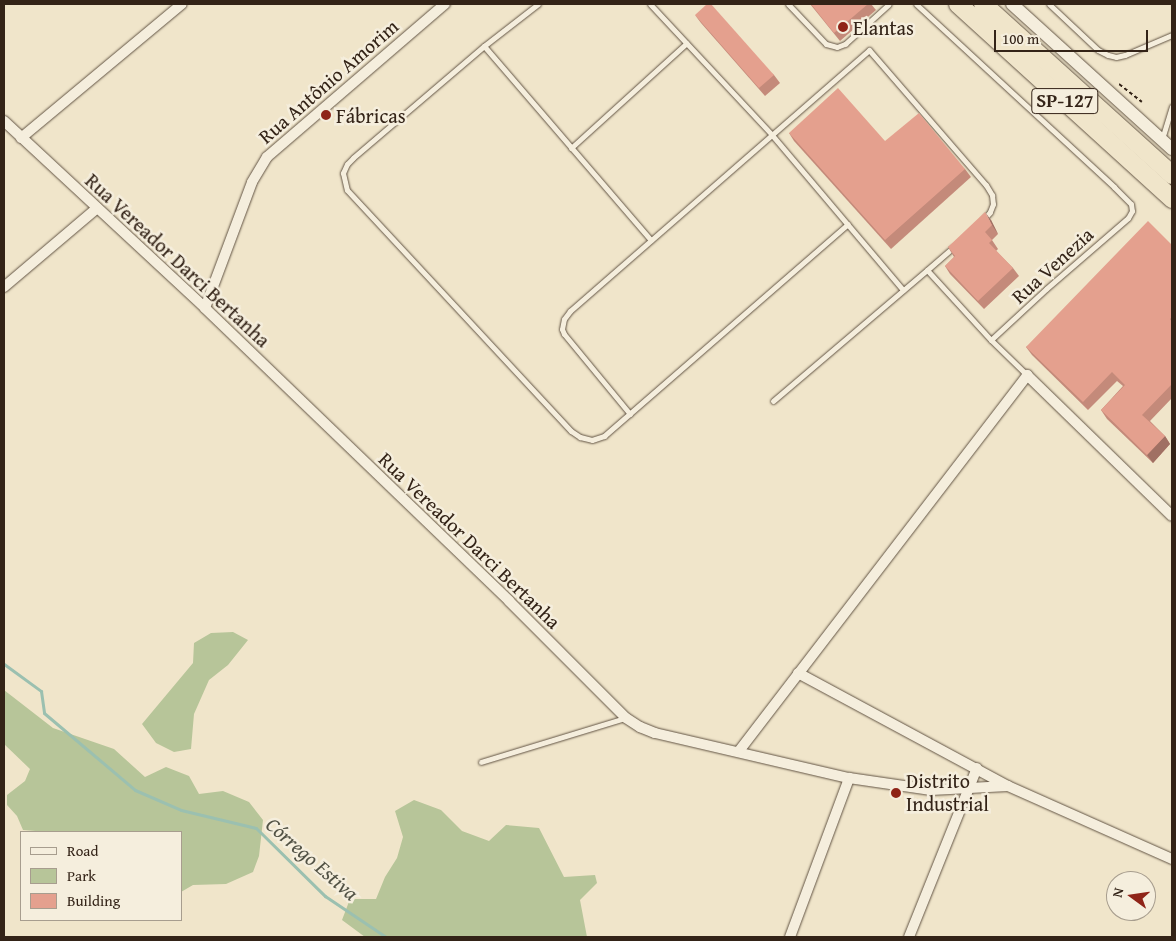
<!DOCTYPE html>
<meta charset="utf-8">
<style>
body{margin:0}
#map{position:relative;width:1176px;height:941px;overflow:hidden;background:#f0e5ca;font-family:"Gentium Book Plus",serif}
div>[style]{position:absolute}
.green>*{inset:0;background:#b7c599}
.stream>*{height:3px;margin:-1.5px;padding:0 1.5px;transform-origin:1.5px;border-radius:1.5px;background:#9bc0b0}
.path>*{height:2px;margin-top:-1px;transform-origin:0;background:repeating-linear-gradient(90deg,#332317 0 4px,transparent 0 6.5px)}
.roads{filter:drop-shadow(0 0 1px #625444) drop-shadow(0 0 1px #625444)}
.service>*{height:5px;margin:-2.5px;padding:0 2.5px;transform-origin:2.5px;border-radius:2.5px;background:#f5eedd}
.minor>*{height:10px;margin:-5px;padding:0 5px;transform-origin:5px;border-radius:5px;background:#f5eedd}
.tertiary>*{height:12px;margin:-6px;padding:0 6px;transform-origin:6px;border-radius:6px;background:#f5eedd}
.trunk>*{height:18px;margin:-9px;padding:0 9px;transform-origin:9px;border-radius:9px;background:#f0e5ca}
.wall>*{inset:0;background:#c48a7a}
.shaded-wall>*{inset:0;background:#a07063}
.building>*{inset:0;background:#e4a08e}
.dots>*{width:14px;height:14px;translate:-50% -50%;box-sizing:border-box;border:2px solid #f5eedd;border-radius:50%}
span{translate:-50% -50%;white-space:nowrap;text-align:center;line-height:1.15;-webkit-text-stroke:5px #f5eedd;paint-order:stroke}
.shield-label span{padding:1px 4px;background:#f5eedd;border:1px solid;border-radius:4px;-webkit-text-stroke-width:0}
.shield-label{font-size:19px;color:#332317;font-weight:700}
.poi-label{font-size:20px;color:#332317}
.left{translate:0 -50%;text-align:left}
.street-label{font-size:20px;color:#332317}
.water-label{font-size:21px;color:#525245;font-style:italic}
.frame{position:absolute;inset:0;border:5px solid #332317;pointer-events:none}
.legend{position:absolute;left:20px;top:831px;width:162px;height:90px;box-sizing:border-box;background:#f5eedd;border:1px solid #a79d8e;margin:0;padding:6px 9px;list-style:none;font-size:15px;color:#332317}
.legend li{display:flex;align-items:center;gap:10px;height:25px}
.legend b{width:25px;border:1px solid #a79d8e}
.north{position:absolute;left:1106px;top:871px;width:50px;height:50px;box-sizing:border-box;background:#f5eedd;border:1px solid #a79d8e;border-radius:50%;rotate:284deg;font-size:14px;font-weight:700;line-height:20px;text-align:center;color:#332317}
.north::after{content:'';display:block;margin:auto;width:18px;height:22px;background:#8f2418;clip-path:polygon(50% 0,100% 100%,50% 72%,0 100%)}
.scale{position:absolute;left:994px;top:30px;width:154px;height:22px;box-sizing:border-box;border:2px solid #332317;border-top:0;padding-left:6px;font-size:15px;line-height:18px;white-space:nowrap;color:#332317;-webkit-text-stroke:4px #f5eedd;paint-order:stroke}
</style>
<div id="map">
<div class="green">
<div style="clip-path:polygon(233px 632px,248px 640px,228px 665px,209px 680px,194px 714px,191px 749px,174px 752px,156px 743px,142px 724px,193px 663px,194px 643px,211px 633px)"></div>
<div style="clip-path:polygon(4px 690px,53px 728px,114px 749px,145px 777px,166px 767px,189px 776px,199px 794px,223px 791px,249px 802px,263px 820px,259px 856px,253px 872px,226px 884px,193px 885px,181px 892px,181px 832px,48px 832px,23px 830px,17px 816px,7px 805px,7px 795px,25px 781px,30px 769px,4px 744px)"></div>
<div style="clip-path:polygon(414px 800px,441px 810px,462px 831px,489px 841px,506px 825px,539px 828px,564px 877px,595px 875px,597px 883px,580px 900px,587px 937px,365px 937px,342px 920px,350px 899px,376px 899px,385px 877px,397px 858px,403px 837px,395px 811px)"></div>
</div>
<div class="stream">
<div style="left:4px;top:664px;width:46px;rotate:36.1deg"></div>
<div style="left:41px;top:691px;width:22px;rotate:82deg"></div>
<div style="left:44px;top:713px;width:119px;rotate:40.2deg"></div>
<div style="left:135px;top:790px;width:50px;rotate:23.5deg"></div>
<div style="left:181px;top:810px;width:77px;rotate:13.5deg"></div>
<div style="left:256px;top:828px;width:97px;rotate:44.6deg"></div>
<div style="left:325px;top:896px;width:73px;rotate:33.9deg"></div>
</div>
<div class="path">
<div style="left:1119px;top:84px;width:29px;rotate:38deg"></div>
</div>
<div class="roads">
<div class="service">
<div style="left:538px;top:4px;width:68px;rotate:142.1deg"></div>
<div style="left:484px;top:46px;width:172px;rotate:139.5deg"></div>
<div style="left:353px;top:158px;width:8px;rotate:135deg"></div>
<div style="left:347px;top:164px;width:10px;rotate:114deg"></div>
<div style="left:343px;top:173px;width:17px;rotate:77deg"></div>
<div style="left:347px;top:190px;width:329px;rotate:47.1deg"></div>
<div style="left:571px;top:431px;width:11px;rotate:34deg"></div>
<div style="left:580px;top:437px;width:12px;rotate:14deg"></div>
<div style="left:592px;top:440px;width:13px;rotate:-18deg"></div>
<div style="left:604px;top:436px;width:323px;rotate:-41deg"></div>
<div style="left:650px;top:4px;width:179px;rotate:47deg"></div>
<div style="left:772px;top:135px;width:203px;rotate:49.8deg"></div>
<div style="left:788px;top:4px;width:55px;rotate:46.5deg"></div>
<div style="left:826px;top:44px;width:11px;rotate:15deg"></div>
<div style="left:837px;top:47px;width:9px;rotate:-21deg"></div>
<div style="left:845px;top:44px;width:59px;rotate:-42.3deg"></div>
<div style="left:916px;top:4px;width:270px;rotate:42.7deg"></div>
<div style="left:1114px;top:187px;width:24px;rotate:45deg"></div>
<div style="left:1131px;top:204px;width:7px;rotate:82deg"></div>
<div style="left:1132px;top:211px;width:8px;rotate:120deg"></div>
<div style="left:1128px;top:218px;width:108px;rotate:139.1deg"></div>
<div style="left:1046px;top:289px;width:75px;rotate:137.2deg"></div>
<div style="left:1049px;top:4px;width:67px;rotate:43.2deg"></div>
<div style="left:1098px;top:50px;width:11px;rotate:27deg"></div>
<div style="left:1108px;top:55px;width:8px;rotate:14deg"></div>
<div style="left:1116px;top:57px;width:9px;rotate:-13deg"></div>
<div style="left:1125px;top:55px;width:51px;rotate:-23.1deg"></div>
<div style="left:484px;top:46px;width:256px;rotate:49.3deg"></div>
<div style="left:1162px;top:139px;width:34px;rotate:-73deg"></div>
<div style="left:571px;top:148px;width:156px;rotate:-42.2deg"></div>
<div style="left:927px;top:270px;width:35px;rotate:-41deg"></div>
<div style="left:773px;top:401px;width:202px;rotate:-40.4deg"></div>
<div style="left:927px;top:270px;width:95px;rotate:47.6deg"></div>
<div style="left:991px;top:340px;width:50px;rotate:44.2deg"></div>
<div style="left:630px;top:414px;width:104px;rotate:-129.5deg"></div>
<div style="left:564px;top:334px;width:5px;rotate:-112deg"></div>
<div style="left:562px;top:329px;width:10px;rotate:-79deg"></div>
<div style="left:564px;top:319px;width:10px;rotate:-53deg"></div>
<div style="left:570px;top:311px;width:397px;rotate:-41.1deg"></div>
<div style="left:869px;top:50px;width:179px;rotate:49.1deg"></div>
<div style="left:986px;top:185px;width:12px;rotate:59deg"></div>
<div style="left:992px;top:195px;width:9px;rotate:84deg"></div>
<div style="left:993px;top:204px;width:9px;rotate:111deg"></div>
<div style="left:990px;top:212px;width:9px;rotate:131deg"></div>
<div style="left:481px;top:762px;width:151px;rotate:-17deg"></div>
</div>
<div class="minor">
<div style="left:4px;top:121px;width:275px;rotate:42.9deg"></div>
<div style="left:205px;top:308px;width:422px;rotate:43.9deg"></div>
<div style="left:509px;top:601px;width:165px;rotate:45deg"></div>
<div style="left:626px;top:718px;width:17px;rotate:33deg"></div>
<div style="left:640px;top:727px;width:16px;rotate:22deg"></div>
<div style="left:655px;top:733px;width:199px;rotate:13.1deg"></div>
<div style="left:849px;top:778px;width:83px;rotate:8.3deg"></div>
<div style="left:931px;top:790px;width:77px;rotate:-3deg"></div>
<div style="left:21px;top:138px;width:209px;rotate:-39.8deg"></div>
<div style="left:4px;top:287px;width:122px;rotate:-40.3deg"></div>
<div style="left:205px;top:308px;width:134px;rotate:-69.5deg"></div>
<div style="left:252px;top:182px;width:29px;rotate:-59deg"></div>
<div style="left:267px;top:157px;width:235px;rotate:-40.7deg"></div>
<div style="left:798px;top:673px;width:238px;rotate:28.3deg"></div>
<div style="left:1008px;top:786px;width:180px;rotate:24deg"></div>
<div style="left:739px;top:751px;width:474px;rotate:-52.5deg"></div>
<div style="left:1027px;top:375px;width:202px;rotate:44.2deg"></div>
<div style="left:790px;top:937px;width:170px;rotate:-69.6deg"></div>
<div style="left:909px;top:937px;width:182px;rotate:-68.1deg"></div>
</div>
<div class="tertiary">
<div style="left:1012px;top:4px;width:216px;rotate:42.2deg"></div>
</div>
<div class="trunk">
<div style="left:958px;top:4px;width:290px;rotate:42.3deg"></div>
<div style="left:983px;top:4px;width:255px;rotate:42.1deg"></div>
</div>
</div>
<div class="wall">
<div style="clip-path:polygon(810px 4px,871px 4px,876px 10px,840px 41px)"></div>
<div style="clip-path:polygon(695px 15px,774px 75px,780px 83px,765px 96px,701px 23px)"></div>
<div style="clip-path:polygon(789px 133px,885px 141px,965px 169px,971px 177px,891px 249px,794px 141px)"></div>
<div style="clip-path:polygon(991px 220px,998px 234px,992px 240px,998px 249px,996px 251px,1013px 268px,1019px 276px,984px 309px,950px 274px,945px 266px,954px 257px,948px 247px)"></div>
<div style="clip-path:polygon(1172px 245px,1172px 398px,1150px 421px,1165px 436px,1170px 444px,1153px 463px,1107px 419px,1101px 410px,1123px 386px,1117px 381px,1088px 410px,1032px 355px,1026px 347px)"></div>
</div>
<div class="shaded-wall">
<div style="clip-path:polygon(985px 212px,991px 220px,998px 234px,992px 225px)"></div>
<div style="clip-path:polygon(1165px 436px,1170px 444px,1153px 463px,1147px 455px)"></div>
</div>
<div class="building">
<div style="clip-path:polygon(707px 4px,711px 4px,774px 75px,759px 88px,695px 15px)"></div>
<div style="clip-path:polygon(811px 4px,868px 4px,834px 33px)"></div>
<div style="clip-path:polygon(838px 88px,885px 141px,919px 113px,965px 169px,885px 240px,789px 133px)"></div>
<div style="clip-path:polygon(985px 212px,992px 225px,985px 232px,992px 240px,989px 243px,1013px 268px,978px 301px,945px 266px,955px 256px,948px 247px)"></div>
<div style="clip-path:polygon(1148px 221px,1172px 245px,1172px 317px,1170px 319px,1172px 322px,1172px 384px,1142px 415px,1165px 436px,1147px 455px,1101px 410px,1125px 385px,1112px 372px,1083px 402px,1026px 347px)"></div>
</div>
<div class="dots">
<div style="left:843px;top:27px;background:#8f2418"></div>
<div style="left:326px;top:115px;background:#8f2418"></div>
<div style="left:896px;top:793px;background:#8f2418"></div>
</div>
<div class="shield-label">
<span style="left:1065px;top:101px">SP-127</span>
</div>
<div class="poi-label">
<span class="left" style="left:853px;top:27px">Elantas</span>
<span class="left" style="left:336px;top:115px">Fábricas</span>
<span class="left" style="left:906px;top:792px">Distrito<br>Industrial</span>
</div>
<div class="street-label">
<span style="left:328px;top:81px;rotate:-41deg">Rua Antônio Amorim</span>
<span style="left:178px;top:260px;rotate:43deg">Rua Vereador Darci Bertanha</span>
<span style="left:1052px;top:265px;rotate:-42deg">Rua Venezia</span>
<span style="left:470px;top:540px;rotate:44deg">Rua Vereador Darci Bertanha</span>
</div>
<div class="water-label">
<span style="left:312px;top:859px;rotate:41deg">Córrego Estiva</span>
</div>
<div class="frame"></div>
<ul class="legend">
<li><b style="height:6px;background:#f5eedd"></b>Road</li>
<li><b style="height:14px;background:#b7c599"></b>Park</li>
<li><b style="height:14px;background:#e4a08e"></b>Building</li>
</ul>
<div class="north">N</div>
<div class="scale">100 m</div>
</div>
